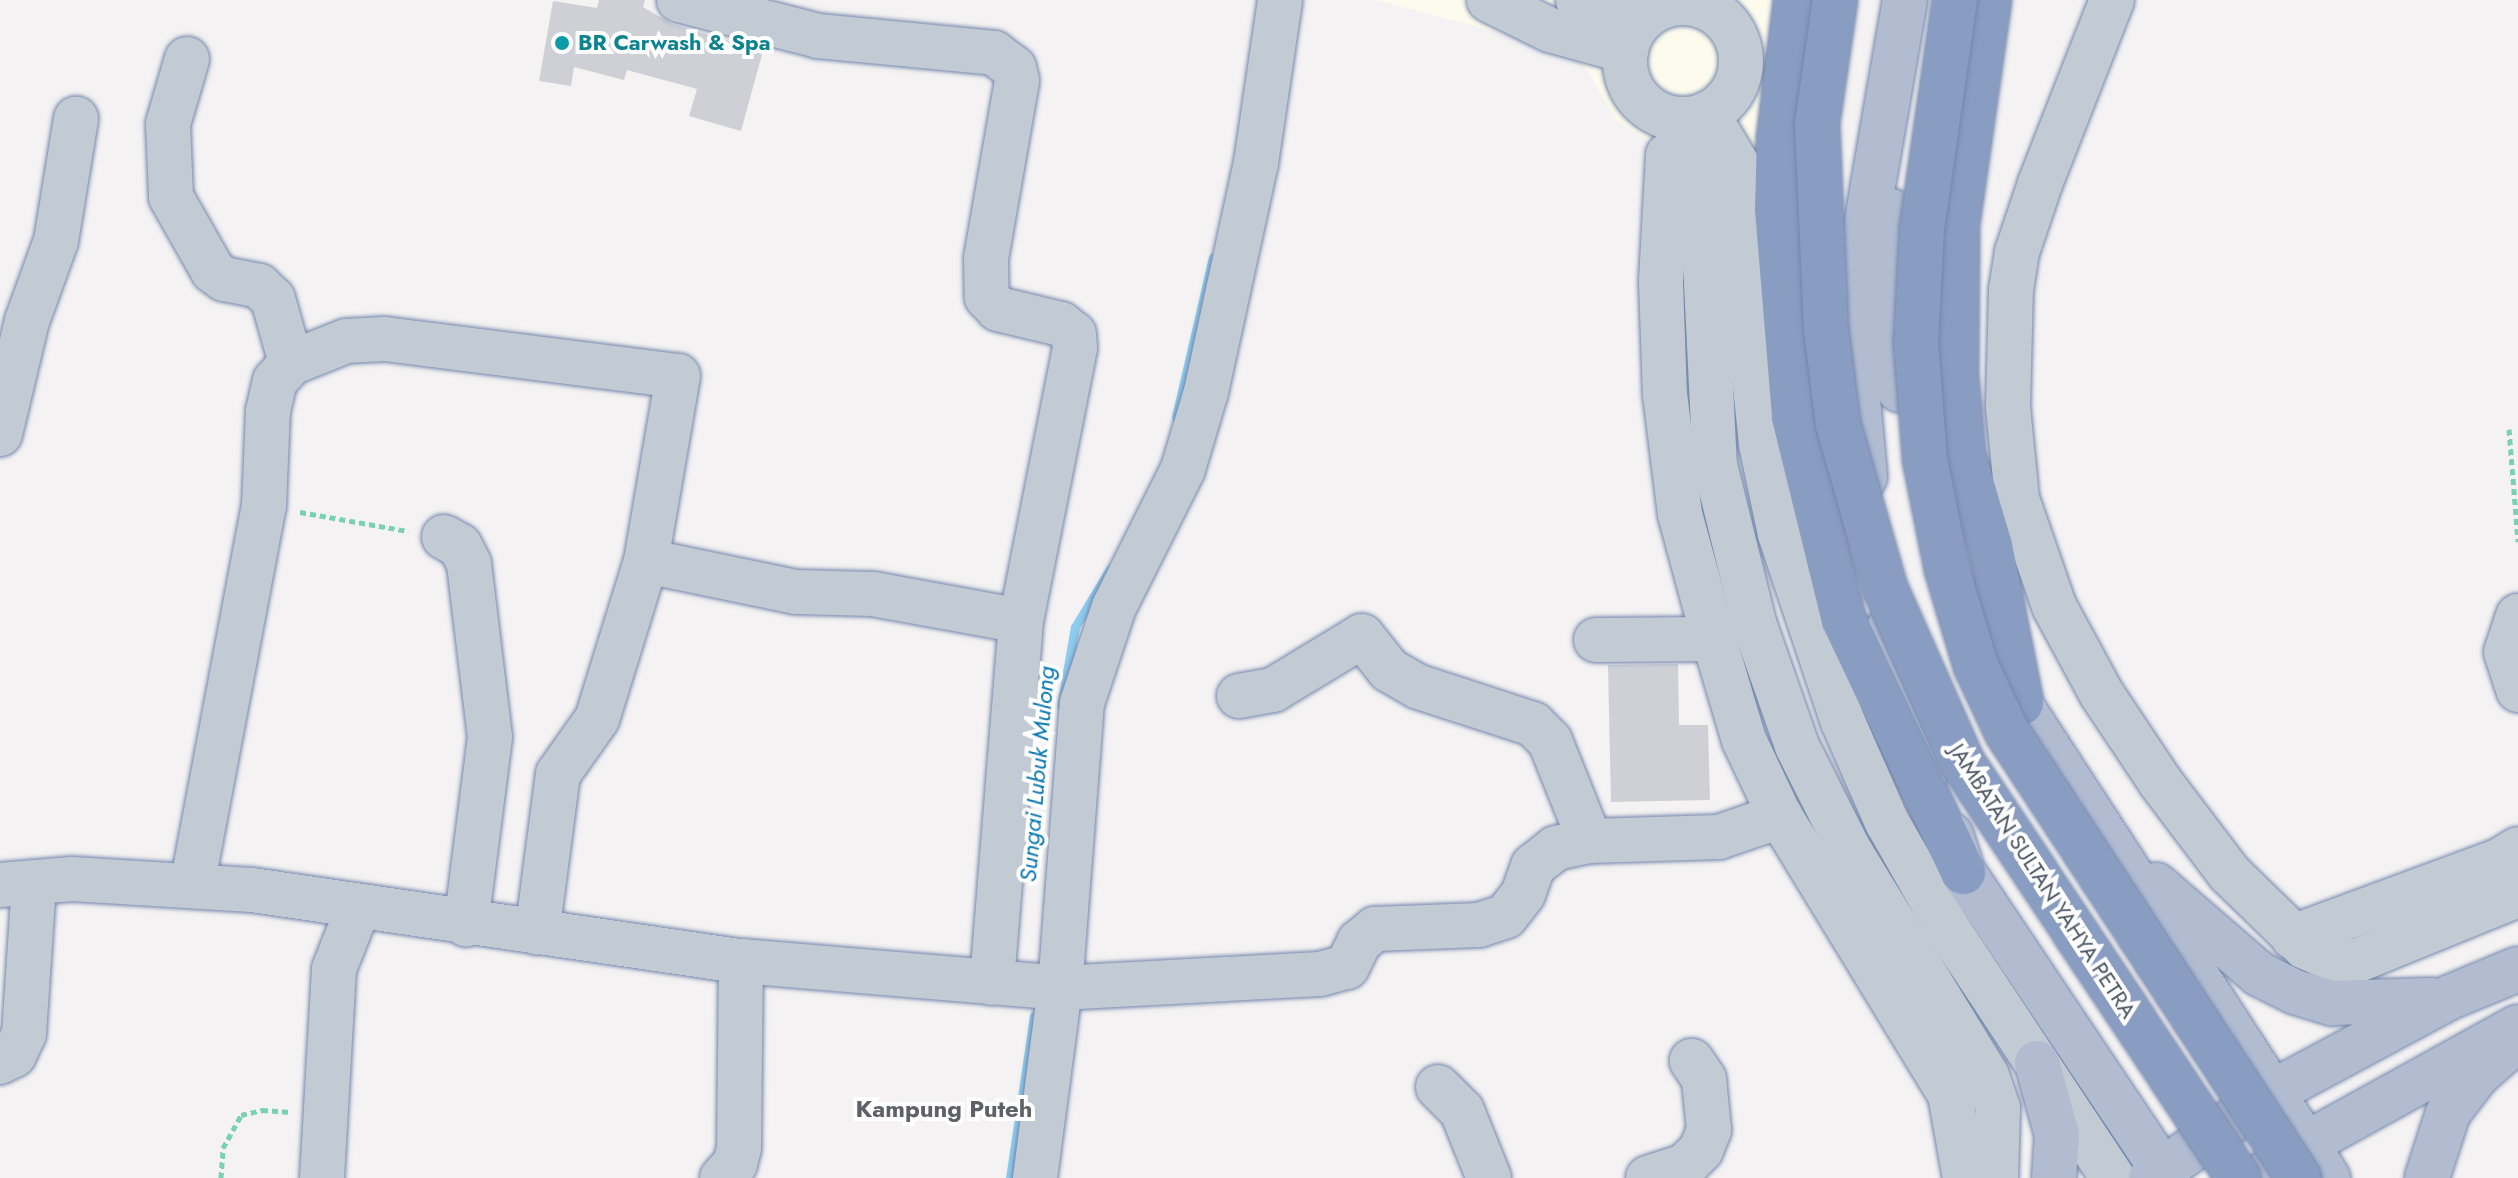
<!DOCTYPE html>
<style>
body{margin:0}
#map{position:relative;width:2518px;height:1178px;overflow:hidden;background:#f4f2f2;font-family:Jost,sans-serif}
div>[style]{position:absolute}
.commercial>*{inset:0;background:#fdfbed}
.stream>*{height:9px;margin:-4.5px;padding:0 4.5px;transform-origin:4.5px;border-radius:4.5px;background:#8dccef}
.building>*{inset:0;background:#ced0d6}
.path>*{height:5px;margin-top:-2.5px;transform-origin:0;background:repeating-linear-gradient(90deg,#77d1b2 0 6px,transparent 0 10px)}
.roads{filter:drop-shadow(0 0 2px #7487ad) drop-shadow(0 0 2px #7487ad)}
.minor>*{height:44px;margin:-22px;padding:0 22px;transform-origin:22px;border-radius:22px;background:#c2cad3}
.minor>.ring{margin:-22px;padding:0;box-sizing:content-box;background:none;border:44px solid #c2cad3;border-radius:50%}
.major>*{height:44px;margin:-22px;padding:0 22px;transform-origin:22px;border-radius:22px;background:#b1bcd1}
.highway>*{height:44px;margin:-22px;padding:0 22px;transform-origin:22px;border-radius:22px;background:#899cc1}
.bridges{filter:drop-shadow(0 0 2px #7487ad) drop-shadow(0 0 2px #7487ad)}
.highway-bridge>*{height:44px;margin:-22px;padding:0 22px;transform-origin:22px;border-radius:22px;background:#899cc1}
.dots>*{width:22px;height:22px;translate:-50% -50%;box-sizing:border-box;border:4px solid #fff;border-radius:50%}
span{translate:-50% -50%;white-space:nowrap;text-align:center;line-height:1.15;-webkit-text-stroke:8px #fff;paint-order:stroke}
.culture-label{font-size:22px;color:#0d838f;font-weight:700}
.left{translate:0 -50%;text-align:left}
.street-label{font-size:22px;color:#495260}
.water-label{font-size:24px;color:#0877b4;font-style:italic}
.neighbourhood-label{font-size:24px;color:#5e6167;font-weight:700}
</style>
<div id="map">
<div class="commercial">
<div style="clip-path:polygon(1376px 0,1771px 0,1775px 33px,1765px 159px,1652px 143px,1616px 120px,1584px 65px,1568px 51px)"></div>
</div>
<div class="stream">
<div style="left:1176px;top:417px;width:164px;rotate:-77deg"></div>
<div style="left:1061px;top:706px;width:80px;rotate:-80deg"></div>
<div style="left:1075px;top:627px;width:68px;rotate:-58.9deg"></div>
<div style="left:1010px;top:1178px;width:164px;rotate:-81.6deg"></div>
</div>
<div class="building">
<div style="clip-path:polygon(599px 0,645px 0,643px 7px,672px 24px,763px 51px,741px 131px,689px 116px,697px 89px,627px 70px,624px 80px,574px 67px,571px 86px,539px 81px,553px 1px,597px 8px)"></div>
<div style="clip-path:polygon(1678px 664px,1679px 725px,1708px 725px,1710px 800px,1611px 802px,1608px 665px)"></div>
</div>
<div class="path">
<div style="left:2509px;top:429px;width:113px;rotate:85.4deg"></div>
<div style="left:300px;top:512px;width:110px;rotate:10deg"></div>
<div style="left:221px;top:1178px;width:30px;rotate:-86deg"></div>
<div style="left:223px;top:1148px;width:38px;rotate:-61deg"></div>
<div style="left:241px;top:1115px;width:22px;rotate:-13deg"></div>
<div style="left:262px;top:1110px;width:29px;rotate:4deg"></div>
</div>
<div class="roads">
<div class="minor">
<div style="left:679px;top:0;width:144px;rotate:14.5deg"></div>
<div style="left:818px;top:36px;width:177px;rotate:5.5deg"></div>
<div style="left:994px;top:53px;width:25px;rotate:37deg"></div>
<div style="left:1014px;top:68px;width:13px;rotate:77deg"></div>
<div style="left:1017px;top:81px;width:180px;rotate:99.9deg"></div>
<div style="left:986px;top:258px;width:39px;rotate:89deg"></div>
<div style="left:987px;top:297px;width:16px;rotate:47deg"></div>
<div style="left:998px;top:309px;width:65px;rotate:13.4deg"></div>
<div style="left:1061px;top:324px;width:16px;rotate:38deg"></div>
<div style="left:1074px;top:334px;width:14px;rotate:86deg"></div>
<div style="left:1075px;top:348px;width:278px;rotate:101.2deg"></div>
<div style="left:1021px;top:621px;width:363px;rotate:94.6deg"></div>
<div style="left:1489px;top:0;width:68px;rotate:26.2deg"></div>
<div style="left:1550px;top:30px;width:79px;rotate:15.4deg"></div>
<div style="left:1578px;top:0;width:71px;rotate:12.3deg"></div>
<div style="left:2112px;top:0;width:198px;rotate:111.4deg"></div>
<div style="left:2040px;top:184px;width:72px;rotate:108.7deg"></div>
<div style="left:2017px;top:252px;width:39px;rotate:99deg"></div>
<div style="left:2011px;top:291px;width:116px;rotate:91.5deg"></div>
<div style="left:2008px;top:407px;width:92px;rotate:84.4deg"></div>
<div style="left:2017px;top:499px;width:113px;rotate:70.9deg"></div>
<div style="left:2054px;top:606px;width:99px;rotate:61.6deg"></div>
<div style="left:2101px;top:693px;width:108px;rotate:56.3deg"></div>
<div style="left:2161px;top:783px;width:113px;rotate:52.9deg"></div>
<div style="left:2229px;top:873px;width:106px;rotate:44.2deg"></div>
<div style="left:2305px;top:947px;width:35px;rotate:24deg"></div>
<div style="left:2337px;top:961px;width:19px"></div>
<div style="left:2356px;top:961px;width:175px;rotate:-22.2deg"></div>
<div class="ring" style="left:1625px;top:3px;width:72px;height:72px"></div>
<div style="left:187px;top:59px;width:68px;rotate:106.3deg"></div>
<div style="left:168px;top:124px;width:73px;rotate:87.6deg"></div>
<div style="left:171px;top:197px;width:85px;rotate:60.4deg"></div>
<div style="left:213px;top:271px;width:14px;rotate:36deg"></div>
<div style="left:224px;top:279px;width:36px;rotate:11deg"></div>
<div style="left:259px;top:286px;width:19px;rotate:43deg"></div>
<div style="left:273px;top:299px;width:66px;rotate:74.3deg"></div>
<div style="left:1707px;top:114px;width:70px;rotate:59deg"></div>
<div style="left:1743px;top:174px;width:165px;rotate:87.6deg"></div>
<div style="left:1750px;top:339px;width:106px;rotate:84deg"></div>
<div style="left:1761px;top:444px;width:92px;rotate:78.1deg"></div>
<div style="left:1780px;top:534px;width:198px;rotate:71.5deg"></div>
<div style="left:1843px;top:722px;width:109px;rotate:66.3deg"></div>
<div style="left:1887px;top:822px;width:120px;rotate:60.4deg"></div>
<div style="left:1946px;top:926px;width:302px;rotate:56.5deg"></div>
<div style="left:1684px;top:119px;width:64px;rotate:74.7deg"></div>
<div style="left:1701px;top:181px;width:284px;rotate:87.2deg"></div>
<div style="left:1715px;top:465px;width:163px;rotate:76.1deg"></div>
<div style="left:1754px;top:623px;width:130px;rotate:70.7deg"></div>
<div style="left:1797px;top:746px;width:114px;rotate:63.4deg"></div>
<div style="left:1848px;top:848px;width:267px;rotate:58.6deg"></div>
<div style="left:1987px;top:1076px;width:34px;rotate:71deg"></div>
<div style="left:1998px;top:1108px;width:70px;rotate:91.6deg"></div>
<div style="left:1668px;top:155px;width:127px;rotate:93.2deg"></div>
<div style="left:1661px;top:282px;width:112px;rotate:88deg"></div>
<div style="left:1665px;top:394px;width:121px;rotate:82.9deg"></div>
<div style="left:1680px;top:514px;width:130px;rotate:74.8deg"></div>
<div style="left:1714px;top:639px;width:105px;rotate:73.5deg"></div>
<div style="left:1744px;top:740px;width:84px;rotate:64.7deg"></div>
<div style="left:1780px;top:816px;width:326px;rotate:58.6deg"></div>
<div style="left:1950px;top:1094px;width:85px;rotate:79.9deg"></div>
<div style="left:0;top:434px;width:116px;rotate:-76.6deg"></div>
<div style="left:27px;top:321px;width:85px;rotate:-70.1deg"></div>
<div style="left:56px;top:241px;width:124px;rotate:-80.7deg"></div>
<div style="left:444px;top:537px;width:18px;rotate:29deg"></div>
<div style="left:460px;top:546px;width:20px;rotate:63deg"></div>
<div style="left:469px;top:564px;width:174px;rotate:83.1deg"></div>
<div style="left:490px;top:737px;width:189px;rotate:97.3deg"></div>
<div style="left:646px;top:561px;width:153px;rotate:11.7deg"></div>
<div style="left:796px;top:592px;width:77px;rotate:1.5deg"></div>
<div style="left:873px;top:594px;width:150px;rotate:10.3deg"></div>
<div style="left:2518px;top:616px;width:38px;rotate:108deg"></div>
<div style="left:2506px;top:652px;width:40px;rotate:72deg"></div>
<div style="left:1596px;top:640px;width:118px;rotate:-0.5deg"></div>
<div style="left:1239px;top:696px;width:35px;rotate:-10deg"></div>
<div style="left:1273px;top:690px;width:104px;rotate:-31.2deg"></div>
<div style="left:1362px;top:636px;width:43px;rotate:51.5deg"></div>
<div style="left:1389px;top:670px;width:34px;rotate:30deg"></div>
<div style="left:1419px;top:687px;width:120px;rotate:18deg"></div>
<div style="left:1533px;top:724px;width:24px;rotate:45deg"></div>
<div style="left:1550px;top:741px;width:108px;rotate:68.2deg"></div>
<div style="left:0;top:885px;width:72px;rotate:-4.8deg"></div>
<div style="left:72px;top:879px;width:180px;rotate:3.5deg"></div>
<div style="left:252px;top:890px;width:494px;rotate:8.3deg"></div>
<div style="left:741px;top:961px;width:320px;rotate:4.8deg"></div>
<div style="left:1060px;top:988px;width:260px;rotate:-3.1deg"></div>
<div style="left:1320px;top:974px;width:28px;rotate:-15deg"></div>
<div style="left:1347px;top:967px;width:28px;rotate:-64deg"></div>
<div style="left:1359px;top:942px;width:21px;rotate:-39deg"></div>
<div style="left:1375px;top:929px;width:104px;rotate:-2.2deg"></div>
<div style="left:1479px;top:925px;width:28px;rotate:-18deg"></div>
<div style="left:1506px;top:916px;width:28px;rotate:-52deg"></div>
<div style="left:1523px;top:894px;width:30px;rotate:-70deg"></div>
<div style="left:1533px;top:866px;width:29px;rotate:-38deg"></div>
<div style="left:1556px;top:848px;width:35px;rotate:-12deg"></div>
<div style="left:1590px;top:841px;width:129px;rotate:-1.8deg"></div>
<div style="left:1719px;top:837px;width:65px;rotate:-19deg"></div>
<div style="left:192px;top:886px;width:387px;rotate:-79.3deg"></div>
<div style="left:264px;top:506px;width:95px;rotate:-87.6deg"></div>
<div style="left:268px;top:411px;width:31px;rotate:-77deg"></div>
<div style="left:275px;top:381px;width:24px;rotate:-48deg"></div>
<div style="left:291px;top:363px;width:59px;rotate:-21.8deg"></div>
<div style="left:346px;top:341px;width:39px;rotate:-3deg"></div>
<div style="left:385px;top:339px;width:295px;rotate:7.2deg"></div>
<div style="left:678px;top:376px;width:188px;rotate:99.8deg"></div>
<div style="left:646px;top:561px;width:165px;rotate:107.2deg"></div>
<div style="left:597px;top:719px;width:67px;rotate:125.3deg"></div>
<div style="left:558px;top:774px;width:160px;rotate:97.5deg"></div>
<div style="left:2293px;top:937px;width:220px;rotate:-20.3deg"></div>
<div style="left:2499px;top:861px;width:22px;rotate:-32deg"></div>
<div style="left:0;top:1062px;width:16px;rotate:-27deg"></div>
<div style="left:14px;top:1055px;width:23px;rotate:-65deg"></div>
<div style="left:24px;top:1034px;width:152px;rotate:-86.2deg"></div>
<div style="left:1438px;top:1087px;width:34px;rotate:45deg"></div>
<div style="left:1462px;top:1111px;width:72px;rotate:68.1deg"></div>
<div style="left:322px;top:1178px;width:209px;rotate:-86.7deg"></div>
<div style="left:334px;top:969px;width:68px;rotate:-68.4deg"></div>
<div style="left:722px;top:1178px;width:19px;rotate:-47deg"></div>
<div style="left:735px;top:1164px;width:16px;rotate:-76deg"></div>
<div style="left:739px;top:1148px;width:187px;rotate:-89.4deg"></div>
<div style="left:1035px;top:1178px;width:192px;rotate:-82.5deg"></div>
<div style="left:1060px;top:988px;width:286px;rotate:-85.6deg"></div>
<div style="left:1082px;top:703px;width:101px;rotate:-71.6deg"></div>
<div style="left:1114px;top:607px;width:154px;rotate:-63.4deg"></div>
<div style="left:1183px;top:469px;width:80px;rotate:-73.4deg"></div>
<div style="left:1206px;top:392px;width:234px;rotate:-77.7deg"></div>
<div style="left:1256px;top:163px;width:165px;rotate:-81.6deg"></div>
<div style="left:1648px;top:1178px;width:39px;rotate:-18deg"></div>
<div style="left:1685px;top:1166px;width:23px;rotate:-45deg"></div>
<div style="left:1701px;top:1150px;width:22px;rotate:-68deg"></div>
<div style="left:1709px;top:1130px;width:51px;rotate:-95.6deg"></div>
<div style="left:1704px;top:1079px;width:22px;rotate:-124deg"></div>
</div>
<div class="major">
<div style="left:1891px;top:211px;width:179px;rotate:87.4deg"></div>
<div style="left:1865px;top:477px;width:78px;rotate:-95.1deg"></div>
<div style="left:1858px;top:399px;width:156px;rotate:-88.2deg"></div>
<div style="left:1863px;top:243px;width:247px;rotate:-80.2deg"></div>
<div style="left:1889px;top:628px;width:144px;rotate:73.8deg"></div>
<div style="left:1999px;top:672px;width:604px;rotate:56.97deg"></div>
<div style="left:1951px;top:835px;width:39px;rotate:72deg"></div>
<div style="left:1963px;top:872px;width:368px;rotate:56.2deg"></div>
<div style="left:2156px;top:885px;width:136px;rotate:40.8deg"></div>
<div style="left:2259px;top:974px;width:40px;rotate:26.6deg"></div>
<div style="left:2295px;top:992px;width:39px;rotate:17deg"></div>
<div style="left:2332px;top:1003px;width:99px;rotate:-1.7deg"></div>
<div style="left:2037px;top:1063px;width:75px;rotate:74.5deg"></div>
<div style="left:2057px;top:1135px;width:43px;rotate:94deg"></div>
<div style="left:2151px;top:1178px;width:149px;rotate:-35.2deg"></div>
<div style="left:2273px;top:1092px;width:199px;rotate:-28.2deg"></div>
<div style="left:2448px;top:998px;width:76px;rotate:-22.5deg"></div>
<div style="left:2259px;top:1178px;width:58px;rotate:-35.9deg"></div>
<div style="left:2306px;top:1144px;width:242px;rotate:-28.9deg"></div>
<div style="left:2427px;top:1178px;width:68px;rotate:-72.1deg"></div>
<div style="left:2448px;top:1113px;width:48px;rotate:-52.7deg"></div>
<div style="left:2477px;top:1075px;width:44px;rotate:-41.3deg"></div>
</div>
<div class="highway">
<div style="left:1796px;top:0;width:139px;rotate:97deg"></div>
<div style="left:1779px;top:138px;width:71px;rotate:91.6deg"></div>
<div style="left:1777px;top:209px;width:209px;rotate:85.3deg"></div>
<div style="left:1794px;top:417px;width:209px;rotate:76.2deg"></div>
<div style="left:1844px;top:620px;width:279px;rotate:64.7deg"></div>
<div style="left:1989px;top:0;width:226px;rotate:98.1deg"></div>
<div style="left:1957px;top:224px;width:151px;rotate:90.4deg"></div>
<div style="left:1956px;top:375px;width:80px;rotate:85deg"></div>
<div style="left:1963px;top:455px;width:95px;rotate:73.5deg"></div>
<div style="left:1990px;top:546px;width:160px;rotate:78.8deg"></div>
</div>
</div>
<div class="bridges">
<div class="highway-bridge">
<div style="left:1835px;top:0;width:125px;rotate:98.3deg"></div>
<div style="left:1817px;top:124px;width:205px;rotate:87.5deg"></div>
<div style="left:1826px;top:329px;width:96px;rotate:82.8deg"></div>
<div style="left:1838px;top:424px;width:171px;rotate:74deg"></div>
<div style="left:1885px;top:588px;width:190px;rotate:66.1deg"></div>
<div style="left:1962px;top:762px;width:499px;rotate:56.4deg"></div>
<div style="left:1955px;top:0;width:231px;rotate:98.2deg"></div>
<div style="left:1922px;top:229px;width:113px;rotate:93deg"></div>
<div style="left:1916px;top:342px;width:117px;rotate:85.6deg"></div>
<div style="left:1925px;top:459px;width:112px;rotate:78.7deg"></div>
<div style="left:1947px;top:569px;width:101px;rotate:73.4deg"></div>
<div style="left:1976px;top:666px;width:73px;rotate:64.8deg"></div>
<div style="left:2007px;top:732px;width:533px;rotate:56.79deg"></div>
</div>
</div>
<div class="dots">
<div style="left:562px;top:43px;background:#0f9aa8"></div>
</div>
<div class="culture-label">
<span class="left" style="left:578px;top:43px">BR Carwash &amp; Spa</span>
</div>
<div class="street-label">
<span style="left:2043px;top:881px;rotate:57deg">JAMBATAN SULTAN YAHYA PETRA</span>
</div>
<div class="water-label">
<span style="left:1037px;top:774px;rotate:-85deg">Sungai Lubuk Mulong</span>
</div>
<div class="neighbourhood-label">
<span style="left:944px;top:1109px">Kampung Puteh</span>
</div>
</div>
